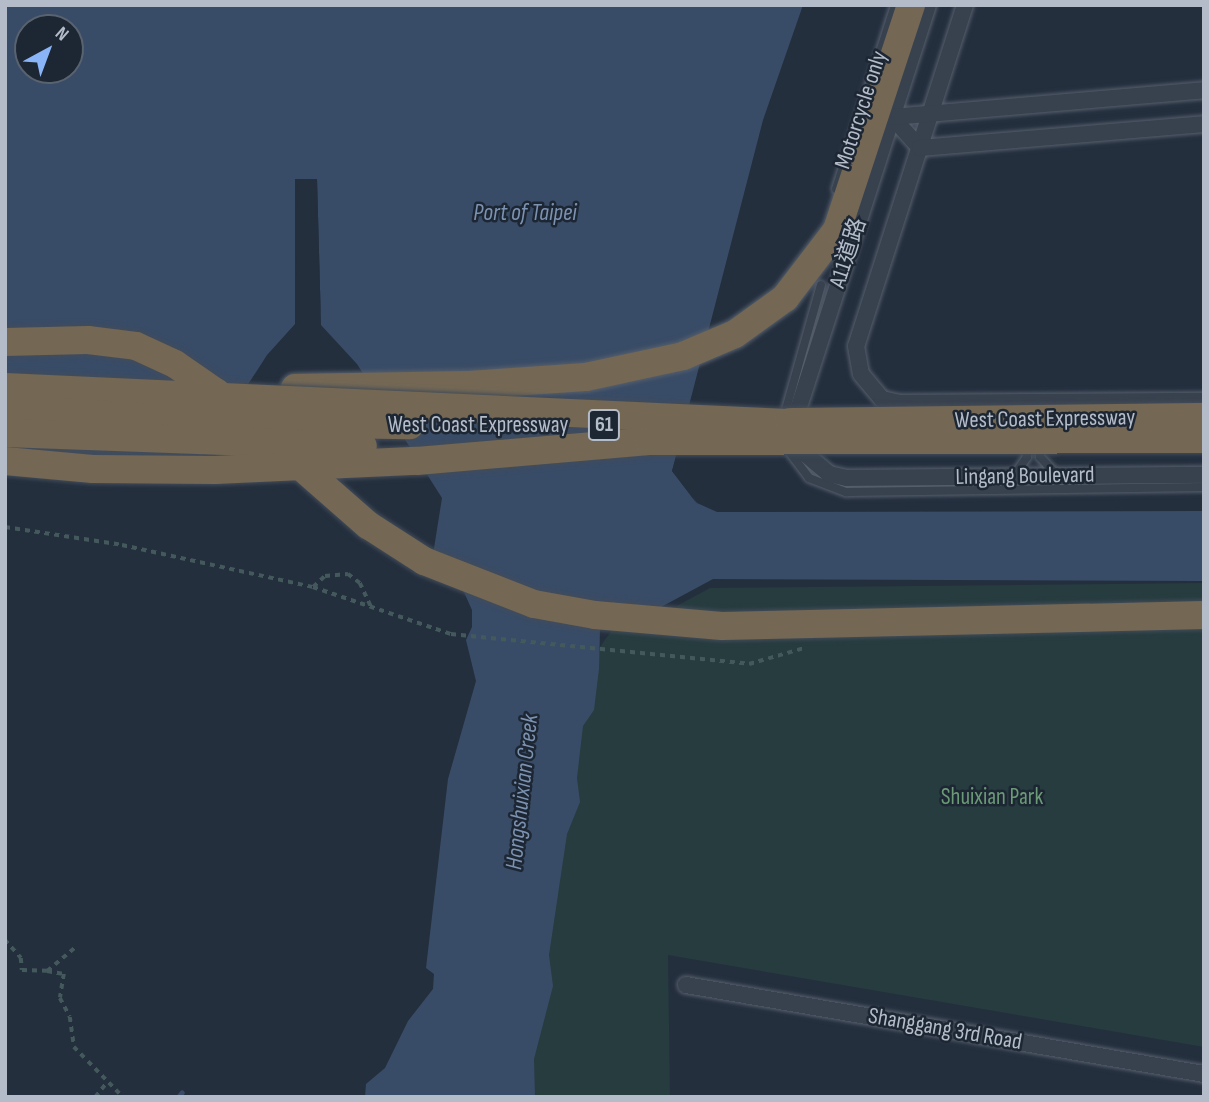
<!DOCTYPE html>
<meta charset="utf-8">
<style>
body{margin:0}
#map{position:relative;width:1209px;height:1102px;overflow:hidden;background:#242f3e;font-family:"Sofia Sans Condensed","Noto Sans TC",sans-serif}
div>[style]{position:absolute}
.green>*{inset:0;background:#263c3f}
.water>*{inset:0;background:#394c67}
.pier>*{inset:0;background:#242f3e}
.stream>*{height:5px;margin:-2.5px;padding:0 2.5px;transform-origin:2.5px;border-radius:2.5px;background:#394c67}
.path>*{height:3.5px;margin-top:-1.75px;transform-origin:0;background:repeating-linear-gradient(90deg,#44595c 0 5px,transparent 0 10px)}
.roads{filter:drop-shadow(0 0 2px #565f6c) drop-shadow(0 0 2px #565f6c)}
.lane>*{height:8px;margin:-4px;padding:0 4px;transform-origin:4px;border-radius:4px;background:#38414e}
.street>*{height:16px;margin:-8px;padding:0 8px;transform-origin:8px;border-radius:8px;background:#38414e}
.highway>*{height:28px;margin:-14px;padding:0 14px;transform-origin:14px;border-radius:14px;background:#746855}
.bridges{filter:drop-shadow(0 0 2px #434c59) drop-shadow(0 0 2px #434c59)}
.highway-bridge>*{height:28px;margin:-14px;padding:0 14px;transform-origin:14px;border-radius:14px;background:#746855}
span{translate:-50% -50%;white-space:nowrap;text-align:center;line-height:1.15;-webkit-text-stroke:5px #1d2633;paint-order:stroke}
.shield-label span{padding:2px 5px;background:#1d2633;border:2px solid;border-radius:5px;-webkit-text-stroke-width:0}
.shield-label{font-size:21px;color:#b4bcc9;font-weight:700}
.street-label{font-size:23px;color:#b4bcc9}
.park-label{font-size:23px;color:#6b9a76}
.water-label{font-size:24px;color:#7c92b1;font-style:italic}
.frame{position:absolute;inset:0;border:7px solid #b4bcc9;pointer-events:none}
.north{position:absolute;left:14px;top:14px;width:70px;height:70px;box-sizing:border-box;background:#1d2633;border:2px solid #59626f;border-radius:50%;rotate:41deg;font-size:19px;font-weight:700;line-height:28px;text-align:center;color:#b4bcc9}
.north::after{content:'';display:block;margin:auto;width:24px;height:32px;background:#8ab4f8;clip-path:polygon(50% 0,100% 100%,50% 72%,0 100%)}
</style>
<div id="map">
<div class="green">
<div style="clip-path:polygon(1204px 583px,1204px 1047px,668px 955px,670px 1097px,524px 1097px,593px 657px,619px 620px,660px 615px,710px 588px)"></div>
</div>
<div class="water">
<div style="clip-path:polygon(evenodd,5px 5px,803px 5px,763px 120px,672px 471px,697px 503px,717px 512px,1204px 511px,1204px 581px,713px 579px,661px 607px,597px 629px,600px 629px,599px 669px,594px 710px,583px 726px,577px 778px,580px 802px,567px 834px,549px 955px,553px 986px,534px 1059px,535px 1097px,365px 1097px,366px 1084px,385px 1068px,408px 1021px,433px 989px,434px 974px,426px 968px,448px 779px,476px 681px,466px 640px,472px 627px,472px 610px,463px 590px,431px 567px,442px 498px,357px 364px,321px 325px,317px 179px,295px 180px,295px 324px,267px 355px,185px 482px,5px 471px,5px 5px,28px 28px,70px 28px,70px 70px,28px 70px,28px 28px)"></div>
</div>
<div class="pier">
<div style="clip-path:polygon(295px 179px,317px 179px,321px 325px,314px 182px,298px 183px,295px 324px)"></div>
<div style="clip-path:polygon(706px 355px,676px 470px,697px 504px,672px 471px)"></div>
</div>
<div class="stream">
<div style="left:178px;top:1097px;width:6px;rotate:-51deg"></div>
</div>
<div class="path">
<div style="left:5px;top:527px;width:118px;rotate:8.7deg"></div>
<div style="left:122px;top:545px;width:196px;rotate:12.4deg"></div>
<div style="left:313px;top:587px;width:146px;rotate:18.8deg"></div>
<div style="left:451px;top:634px;width:300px;rotate:5.7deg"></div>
<div style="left:749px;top:664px;width:57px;rotate:-16.2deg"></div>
<div style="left:313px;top:587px;width:16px;rotate:-43deg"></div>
<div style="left:325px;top:576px;width:23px;rotate:-5deg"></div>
<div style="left:348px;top:574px;width:15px;rotate:37deg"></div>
<div style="left:360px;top:583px;width:26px;rotate:65deg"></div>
<div style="left:5px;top:940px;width:24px;rotate:48deg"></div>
<div style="left:21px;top:958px;width:12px;rotate:85deg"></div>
<div style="left:22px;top:970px;width:25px;rotate:2deg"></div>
<div style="left:47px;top:971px;width:38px;rotate:-40deg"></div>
<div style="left:47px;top:971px;width:17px;rotate:10deg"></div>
<div style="left:64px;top:974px;width:24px;rotate:99deg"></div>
<div style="left:60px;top:998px;width:21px;rotate:62deg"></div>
<div style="left:70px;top:1017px;width:30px;rotate:82deg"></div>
<div style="left:74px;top:1047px;width:70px;rotate:45.6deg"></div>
<div style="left:95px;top:1097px;width:19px;rotate:-51deg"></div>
</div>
<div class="roads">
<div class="lane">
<div style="left:836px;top:189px;width:193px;rotate:-72.2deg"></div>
<div style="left:783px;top:420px;width:140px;rotate:-74.3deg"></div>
<div style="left:1039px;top:445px;width:12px;rotate:85deg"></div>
<div style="left:1040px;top:457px;width:23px;rotate:47deg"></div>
<div style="left:785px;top:446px;width:40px;rotate:53deg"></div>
<div style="left:809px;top:478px;width:40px;rotate:21deg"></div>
<div style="left:846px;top:492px;width:358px;rotate:-0.8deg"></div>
<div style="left:1014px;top:476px;width:23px;rotate:-56deg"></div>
<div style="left:1027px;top:457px;width:12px;rotate:-95deg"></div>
</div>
<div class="street">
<div style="left:928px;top:5px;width:424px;rotate:107.8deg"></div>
<div style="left:798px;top:409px;width:27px;rotate:94deg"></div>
<div style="left:796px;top:436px;width:17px;rotate:66deg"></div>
<div style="left:803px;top:452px;width:34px;rotate:40deg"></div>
<div style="left:829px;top:474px;width:18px;rotate:13deg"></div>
<div style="left:847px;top:478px;width:357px;rotate:-0.5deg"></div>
<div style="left:965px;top:5px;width:358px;rotate:107.7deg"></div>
<div style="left:856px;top:346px;width:28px;rotate:80deg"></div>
<div style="left:861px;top:374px;width:33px;rotate:50deg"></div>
<div style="left:882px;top:399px;width:17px;rotate:13deg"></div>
<div style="left:899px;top:403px;width:305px;rotate:-0.4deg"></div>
<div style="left:892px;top:117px;width:42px;rotate:47.9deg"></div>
<div style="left:920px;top:148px;width:285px;rotate:-4.8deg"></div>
<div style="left:892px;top:117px;width:313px;rotate:-4.9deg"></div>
<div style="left:686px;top:985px;width:526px;rotate:9.75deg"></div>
</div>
<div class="highway">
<div style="left:295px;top:388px;width:174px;rotate:-1deg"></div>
<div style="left:469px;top:385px;width:117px;rotate:-3.9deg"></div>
<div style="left:586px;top:377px;width:99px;rotate:-12.2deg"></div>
<div style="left:683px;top:356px;width:56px;rotate:-22.9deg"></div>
<div style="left:735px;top:334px;width:62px;rotate:-35.8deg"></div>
<div style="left:785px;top:298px;width:86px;rotate:-52.6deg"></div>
<div style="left:837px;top:230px;width:237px;rotate:-71.8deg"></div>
</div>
</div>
<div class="bridges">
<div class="highway-bridge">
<div style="left:5px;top:342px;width:83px;rotate:-1.4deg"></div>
<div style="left:88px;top:340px;width:48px;rotate:7.1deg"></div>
<div style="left:136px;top:346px;width:43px;rotate:24.8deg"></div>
<div style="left:175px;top:364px;width:51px;rotate:34.6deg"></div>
<div style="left:217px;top:393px;width:201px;rotate:41.2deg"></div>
<div style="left:368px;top:525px;width:67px;rotate:32.7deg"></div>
<div style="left:424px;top:561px;width:118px;rotate:21.4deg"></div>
<div style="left:534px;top:604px;width:62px;rotate:10.2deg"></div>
<div style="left:595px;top:615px;width:127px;rotate:5deg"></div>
<div style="left:722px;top:626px;width:482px;rotate:-1.3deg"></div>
<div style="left:5px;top:387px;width:805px;rotate:2.63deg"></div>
<div style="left:5px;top:408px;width:205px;rotate:3.9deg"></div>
<div style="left:210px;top:422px;width:200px;rotate:0.9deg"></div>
<div style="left:790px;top:422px;width:414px;rotate:-0.7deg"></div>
<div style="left:5px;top:433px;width:358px;rotate:2.1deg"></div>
<div style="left:5px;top:461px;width:88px;rotate:5.2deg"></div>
<div style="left:93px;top:469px;width:122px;rotate:0.5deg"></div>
<div style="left:215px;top:470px;width:202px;rotate:-2.6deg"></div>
<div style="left:417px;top:461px;width:233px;rotate:-4.9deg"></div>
<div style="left:649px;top:441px;width:555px;rotate:-0.21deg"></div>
</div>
</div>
<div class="shield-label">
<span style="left:604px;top:425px">61</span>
</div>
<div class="street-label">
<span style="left:861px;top:110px;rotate:-72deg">Motorcycle only</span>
<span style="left:848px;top:253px;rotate:-72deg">A11道路</span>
<span style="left:1045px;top:419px;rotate:-1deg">West Coast Expressway</span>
<span style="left:478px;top:425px">West Coast Expressway</span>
<span style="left:1025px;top:476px;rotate:-1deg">Lingang Boulevard</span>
<span style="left:945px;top:1029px;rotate:10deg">Shanggang 3rd Road</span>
</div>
<div class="park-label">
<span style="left:992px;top:797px">Shuixian Park</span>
</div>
<div class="water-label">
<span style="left:525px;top:213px">Port of Taipei</span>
<span style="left:522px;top:792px;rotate:-84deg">Hongshuixian Creek</span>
</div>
<div class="frame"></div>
<div class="north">N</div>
</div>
